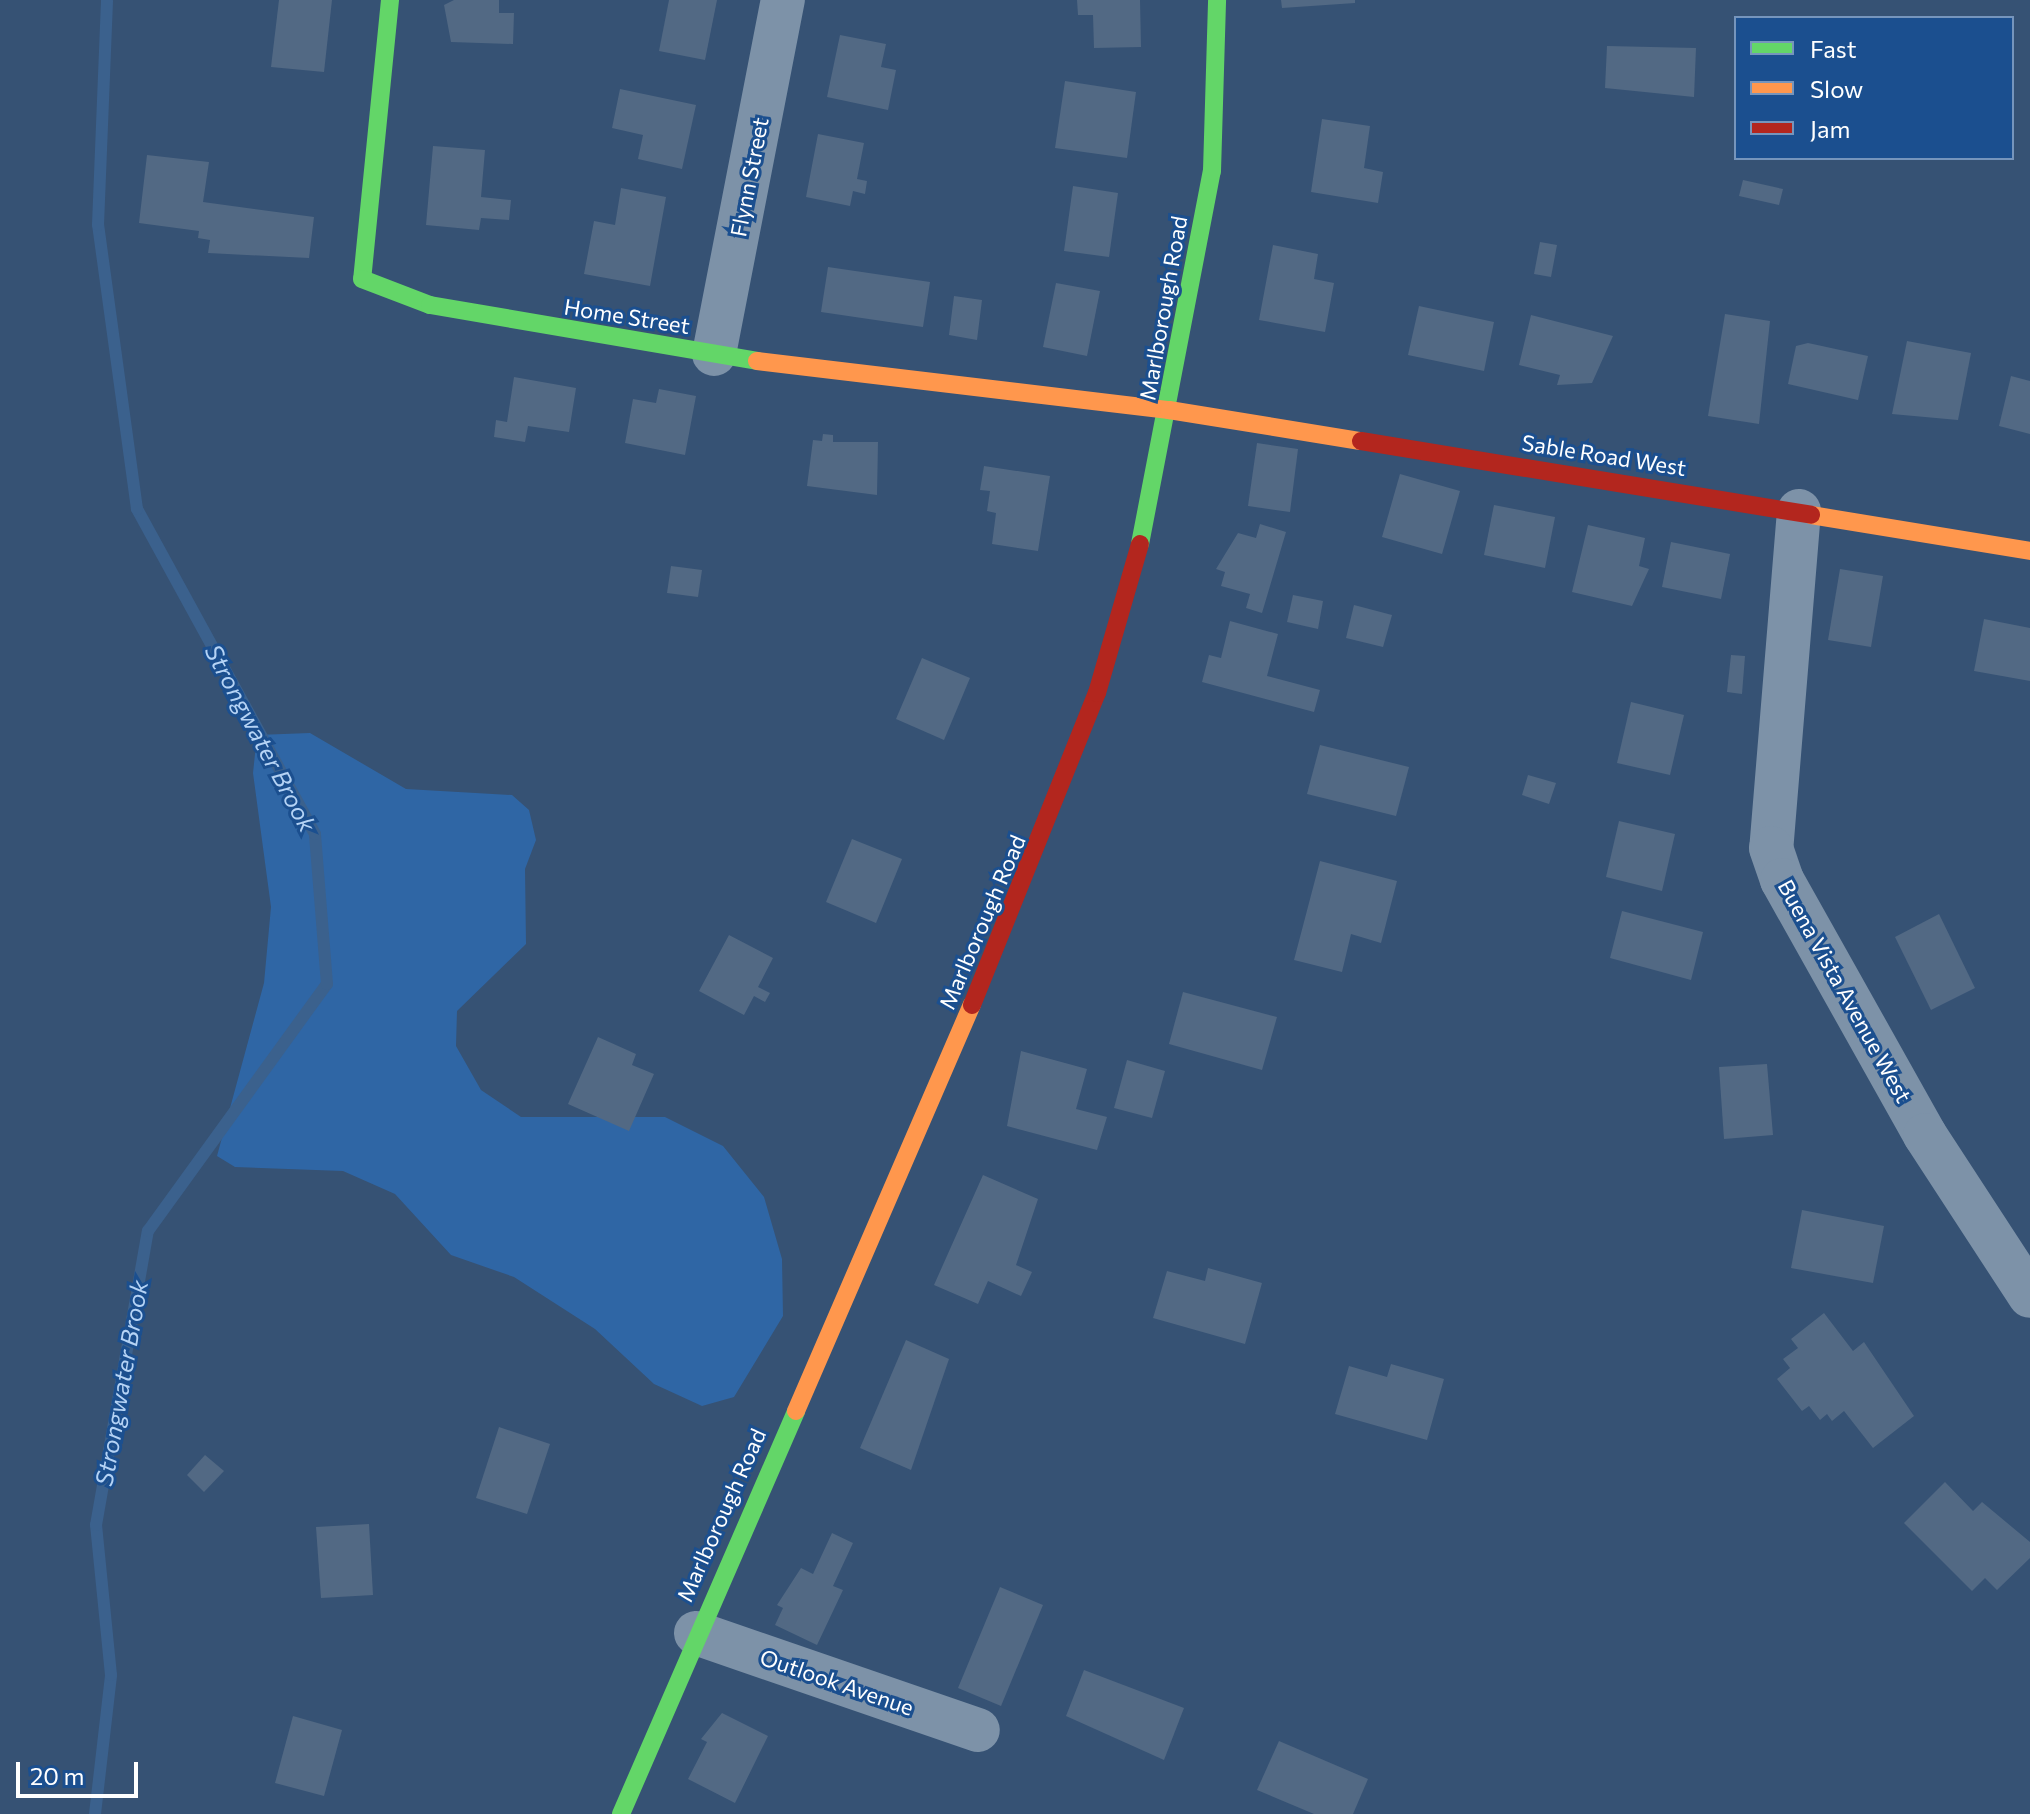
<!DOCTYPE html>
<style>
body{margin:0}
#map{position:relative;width:2030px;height:1814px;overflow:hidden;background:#365274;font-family:Commissioner,sans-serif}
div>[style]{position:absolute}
.green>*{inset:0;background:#2f66a5}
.stream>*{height:12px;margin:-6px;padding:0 6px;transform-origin:6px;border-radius:6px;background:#3b618d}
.building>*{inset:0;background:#526984}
.street>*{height:44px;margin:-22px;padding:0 22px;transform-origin:22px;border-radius:22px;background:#7d92a8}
.fast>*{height:18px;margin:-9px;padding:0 9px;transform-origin:9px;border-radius:9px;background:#63d668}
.slow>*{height:18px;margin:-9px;padding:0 9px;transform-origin:9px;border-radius:9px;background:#ff974d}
.jam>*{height:18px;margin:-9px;padding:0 9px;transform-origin:9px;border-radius:9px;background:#b3261e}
span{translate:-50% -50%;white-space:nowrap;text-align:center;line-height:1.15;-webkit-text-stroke:6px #1b4f8f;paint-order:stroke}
.street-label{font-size:22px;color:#fff}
.water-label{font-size:24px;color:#b5d3f5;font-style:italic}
.legend{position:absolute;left:1734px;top:16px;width:280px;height:144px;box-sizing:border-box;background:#1b4f8f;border:2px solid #7695bc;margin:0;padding:10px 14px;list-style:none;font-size:24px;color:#fff}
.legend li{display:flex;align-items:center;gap:16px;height:40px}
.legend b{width:40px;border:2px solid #7695bc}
.scale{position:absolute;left:16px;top:1762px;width:122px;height:36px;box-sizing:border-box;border:4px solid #fff;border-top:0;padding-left:10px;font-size:24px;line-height:28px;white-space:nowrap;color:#fff;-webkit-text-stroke:6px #1b4f8f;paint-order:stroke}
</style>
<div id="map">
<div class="green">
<div style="clip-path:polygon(310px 733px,406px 789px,512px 795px,529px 810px,536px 840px,525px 869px,526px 944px,457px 1011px,456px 1046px,481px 1090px,521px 1117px,665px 1117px,723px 1146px,764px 1197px,782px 1259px,783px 1316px,734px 1397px,702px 1406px,654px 1384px,595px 1329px,514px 1277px,451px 1255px,395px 1194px,343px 1171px,235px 1167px,217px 1156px,264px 983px,271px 907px,253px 773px,257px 735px)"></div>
</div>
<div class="stream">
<div style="left:95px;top:1814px;width:140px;rotate:-83.4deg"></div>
<div style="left:111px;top:1675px;width:151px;rotate:-95.7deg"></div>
<div style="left:96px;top:1525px;width:299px;rotate:-80deg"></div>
<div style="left:148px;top:1231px;width:305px;rotate:-54.1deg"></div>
<div style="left:327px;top:984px;width:150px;rotate:-94.6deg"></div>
<div style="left:315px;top:834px;width:371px;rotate:-118.7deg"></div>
<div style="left:137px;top:509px;width:287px;rotate:-97.8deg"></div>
<div style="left:98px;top:225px;width:224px;rotate:-87.7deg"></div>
</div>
<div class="building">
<div style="clip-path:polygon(279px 0,332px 0,324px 72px,271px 67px)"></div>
<div style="clip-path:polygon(454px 0,499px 0,499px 13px,514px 13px,513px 44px,451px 42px,444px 5px)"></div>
<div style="clip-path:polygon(669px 0,717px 0,705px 60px,659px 51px)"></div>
<div style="clip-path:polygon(1077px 0,1140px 0,1141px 47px,1094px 48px,1093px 15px,1078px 15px)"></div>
<div style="clip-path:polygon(1281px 0,1355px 0,1355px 3px,1282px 8px)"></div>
<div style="clip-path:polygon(840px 35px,886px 44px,881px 67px,896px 70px,888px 110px,827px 97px)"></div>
<div style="clip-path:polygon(1607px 46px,1696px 48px,1694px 97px,1605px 88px)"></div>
<div style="clip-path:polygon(1065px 81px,1136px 92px,1127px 158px,1055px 148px)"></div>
<div style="clip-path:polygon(620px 89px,696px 105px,682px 169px,638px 159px,643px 135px,612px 128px)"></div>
<div style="clip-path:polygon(1322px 119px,1370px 126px,1364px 168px,1383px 172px,1378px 203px,1311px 192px)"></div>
<div style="clip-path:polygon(818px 134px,864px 143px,857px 179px,867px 181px,865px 194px,853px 191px,850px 206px,806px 197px)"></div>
<div style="clip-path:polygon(433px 146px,485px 150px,481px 197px,511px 200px,509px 220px,481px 218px,479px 230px,426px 225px)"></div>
<div style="clip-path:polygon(147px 155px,209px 162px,203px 202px,314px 217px,309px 258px,208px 253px,210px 240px,198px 238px,199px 231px,139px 223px)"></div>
<div style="clip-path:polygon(1743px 180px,1783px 189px,1779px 205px,1739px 196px)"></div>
<div style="clip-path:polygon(1073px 186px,1118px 193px,1109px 257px,1064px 251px)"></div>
<div style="clip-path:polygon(621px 188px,666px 197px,650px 286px,584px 274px,594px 221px,615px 225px)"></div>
<div style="clip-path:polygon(1540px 242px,1557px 245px,1551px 277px,1534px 274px)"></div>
<div style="clip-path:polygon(1273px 245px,1318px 254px,1314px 279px,1334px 283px,1325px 332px,1259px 320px)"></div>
<div style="clip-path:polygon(828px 267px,930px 282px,923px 327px,821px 312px)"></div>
<div style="clip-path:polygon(1056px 283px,1100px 291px,1087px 356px,1043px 347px)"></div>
<div style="clip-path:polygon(954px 296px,982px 300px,977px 340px,949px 335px)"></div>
<div style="clip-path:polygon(1419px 306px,1494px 322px,1484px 371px,1408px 355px)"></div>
<div style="clip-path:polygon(1725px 314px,1770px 321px,1759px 424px,1708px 416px)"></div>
<div style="clip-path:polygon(1531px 315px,1613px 336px,1592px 383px,1557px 385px,1560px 375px,1519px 365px)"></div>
<div style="clip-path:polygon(1907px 341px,1971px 353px,1958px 420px,1892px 414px)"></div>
<div style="clip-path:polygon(1808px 343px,1868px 356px,1858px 400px,1788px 384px,1796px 346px)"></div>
<div style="clip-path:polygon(2011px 376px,2030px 381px,2030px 434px,1999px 426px)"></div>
<div style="clip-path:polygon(514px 377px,576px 388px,569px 432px,528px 426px,525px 442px,494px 437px,496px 420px,507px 422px)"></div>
<div style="clip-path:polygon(659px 389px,696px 396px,685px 455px,625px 443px,633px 399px,656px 403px)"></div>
<div style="clip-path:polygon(823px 434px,833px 435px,833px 442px,878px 442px,877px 495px,807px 486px,813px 440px,822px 441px)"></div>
<div style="clip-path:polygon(1257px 443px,1298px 449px,1290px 512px,1248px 506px)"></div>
<div style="clip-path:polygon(984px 466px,1050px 476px,1038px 551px,992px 544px,996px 513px,987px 511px,990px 491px,980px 490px)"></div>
<div style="clip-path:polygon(1400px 474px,1460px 491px,1442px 554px,1382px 537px)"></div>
<div style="clip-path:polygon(1494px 505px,1555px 517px,1545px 568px,1484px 555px)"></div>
<div style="clip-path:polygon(1260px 524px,1286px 532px,1262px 613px,1246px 608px,1250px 594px,1221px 586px,1225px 572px,1216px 569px,1238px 533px,1256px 538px)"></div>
<div style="clip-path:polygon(1588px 525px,1645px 538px,1639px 566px,1649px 569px,1632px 606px,1572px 592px)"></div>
<div style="clip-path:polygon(1671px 542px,1730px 554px,1721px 599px,1662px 587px)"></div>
<div style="clip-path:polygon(671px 566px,702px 570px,698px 597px,667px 593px)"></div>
<div style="clip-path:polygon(1840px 569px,1883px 576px,1871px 647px,1828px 640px)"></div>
<div style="clip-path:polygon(1293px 595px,1323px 601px,1318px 629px,1287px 622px)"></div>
<div style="clip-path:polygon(1354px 605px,1392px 615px,1383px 647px,1346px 638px)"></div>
<div style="clip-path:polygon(1984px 619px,2030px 628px,2030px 681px,1974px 671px)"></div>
<div style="clip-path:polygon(1230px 621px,1278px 634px,1267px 676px,1320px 690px,1314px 712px,1202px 682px,1209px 655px,1221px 658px)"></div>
<div style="clip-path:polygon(1731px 655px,1745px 656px,1742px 694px,1727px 692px)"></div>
<div style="clip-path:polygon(922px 658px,970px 678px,944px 740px,896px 719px)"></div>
<div style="clip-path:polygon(1631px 702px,1684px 715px,1670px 775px,1617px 763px)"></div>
<div style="clip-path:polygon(1320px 745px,1409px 767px,1396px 816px,1307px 794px)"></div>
<div style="clip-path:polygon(1528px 775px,1556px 783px,1549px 804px,1522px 795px)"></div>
<div style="clip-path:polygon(1619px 821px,1675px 834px,1662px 891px,1606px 877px)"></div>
<div style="clip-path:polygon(852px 839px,902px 859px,876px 923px,826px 902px)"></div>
<div style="clip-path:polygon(1320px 861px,1397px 881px,1381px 943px,1351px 934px,1342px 972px,1294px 960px)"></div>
<div style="clip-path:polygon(1622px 911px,1703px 932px,1691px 980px,1610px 958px)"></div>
<div style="clip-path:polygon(1939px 914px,1975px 988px,1931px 1010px,1895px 937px)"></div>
<div style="clip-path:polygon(729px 935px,773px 958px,758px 987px,770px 993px,765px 1002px,754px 996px,744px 1015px,699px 991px)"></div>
<div style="clip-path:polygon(1183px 992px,1277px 1017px,1262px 1070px,1169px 1044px)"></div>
<div style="clip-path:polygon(598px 1037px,636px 1054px,632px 1065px,654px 1074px,629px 1131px,568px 1104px)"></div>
<div style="clip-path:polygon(1021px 1051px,1087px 1069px,1076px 1109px,1107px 1117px,1097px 1150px,1007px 1126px)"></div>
<div style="clip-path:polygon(1127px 1060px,1165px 1071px,1152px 1118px,1114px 1108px)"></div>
<div style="clip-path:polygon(1767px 1064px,1773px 1135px,1724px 1139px,1719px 1067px)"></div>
<div style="clip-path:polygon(983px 1175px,1038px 1199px,1016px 1265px,1032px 1272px,1021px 1296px,988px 1281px,978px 1304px,934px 1285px)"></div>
<div style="clip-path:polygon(1802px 1210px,1884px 1226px,1873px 1283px,1791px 1268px)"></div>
<div style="clip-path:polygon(1208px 1268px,1262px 1283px,1245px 1344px,1153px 1318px,1167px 1271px,1205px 1281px)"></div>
<div style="clip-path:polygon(1824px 1313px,1853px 1351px,1864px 1342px,1914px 1416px,1873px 1448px,1844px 1411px,1832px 1421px,1827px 1414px,1820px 1420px,1809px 1406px,1802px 1411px,1777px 1379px,1790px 1368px,1783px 1359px,1798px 1348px,1791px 1339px)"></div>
<div style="clip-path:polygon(906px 1340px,949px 1359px,911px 1470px,860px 1448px)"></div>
<div style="clip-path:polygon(1391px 1364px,1444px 1379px,1427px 1440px,1335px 1414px,1349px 1366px,1387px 1377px)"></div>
<div style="clip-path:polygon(499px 1427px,550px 1444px,527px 1514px,476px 1498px)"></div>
<div style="clip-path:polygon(205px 1455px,224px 1471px,204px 1492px,187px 1475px)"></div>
<div style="clip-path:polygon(1945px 1482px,1973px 1511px,1982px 1502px,2030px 1542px,2030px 1558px,1997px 1590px,1985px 1578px,1972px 1591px,1904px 1523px)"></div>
<div style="clip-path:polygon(369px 1524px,373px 1595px,321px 1598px,316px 1527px)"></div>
<div style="clip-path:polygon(832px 1533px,853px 1543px,833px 1586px,843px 1590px,817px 1645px,775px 1625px,783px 1608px,777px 1605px,801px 1568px,813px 1574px)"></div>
<div style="clip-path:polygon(1000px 1587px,1043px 1605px,1001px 1706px,958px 1688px)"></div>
<div style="clip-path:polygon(1084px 1670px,1184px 1708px,1164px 1760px,1066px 1716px)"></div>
<div style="clip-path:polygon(722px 1713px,768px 1736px,735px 1803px,688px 1779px,707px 1742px,701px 1739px)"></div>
<div style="clip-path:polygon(293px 1716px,342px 1730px,324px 1796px,275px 1783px)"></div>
<div style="clip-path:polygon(1279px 1741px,1368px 1779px,1353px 1814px,1314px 1814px,1257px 1790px)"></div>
</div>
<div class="street">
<div style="left:714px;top:354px;width:361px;rotate:-79deg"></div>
<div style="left:1799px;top:511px;width:338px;rotate:94.7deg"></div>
<div style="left:1771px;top:848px;width:34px;rotate:71deg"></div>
<div style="left:1782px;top:880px;width:292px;rotate:60.7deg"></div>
<div style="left:1925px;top:1135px;width:192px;rotate:56.9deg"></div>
<div style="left:696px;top:1633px;width:298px;rotate:19deg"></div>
</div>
<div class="fast">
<div style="left:390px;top:0;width:280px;rotate:95.7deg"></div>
<div style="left:362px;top:279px;width:73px;rotate:20.9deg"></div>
<div style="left:430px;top:305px;width:332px;rotate:9.7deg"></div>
<div style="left:1140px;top:544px;width:380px;rotate:-79.1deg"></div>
<div style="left:1212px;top:171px;width:171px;rotate:-88.3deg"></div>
<div style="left:621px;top:1814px;width:439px;rotate:-66.5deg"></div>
</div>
<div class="slow">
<div style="left:757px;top:361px;width:415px;rotate:6.8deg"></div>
<div style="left:1169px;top:410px;width:194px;rotate:9.2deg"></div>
<div style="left:1811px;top:515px;width:222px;rotate:9.3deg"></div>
<div style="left:796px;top:1411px;width:443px;rotate:-66.6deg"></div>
</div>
<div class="jam">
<div style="left:1361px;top:441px;width:456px;rotate:9.3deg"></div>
<div style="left:972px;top:1005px;width:336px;rotate:-68.2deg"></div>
<div style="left:1097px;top:693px;width:155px;rotate:-73.9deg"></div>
</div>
<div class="street-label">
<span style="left:749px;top:177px;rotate:-79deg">Flynn Street</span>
<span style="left:1163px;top:308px;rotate:-80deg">Marlborough Road</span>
<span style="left:627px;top:316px;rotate:9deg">Home Street</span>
<span style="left:1604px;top:455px;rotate:9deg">Sable Road West</span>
<span style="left:982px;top:922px;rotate:-67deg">Marlborough Road</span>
<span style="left:1845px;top:991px;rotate:61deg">Buena Vista Avenue West</span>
<span style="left:721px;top:1515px;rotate:-66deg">Marlborough Road</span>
<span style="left:837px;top:1682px;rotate:19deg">Outlook Avenue</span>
</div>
<div class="water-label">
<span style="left:261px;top:738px;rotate:62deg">Strongwater Brook</span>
<span style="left:121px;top:1383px;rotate:-80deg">Strongwater Brook</span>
</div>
<ul class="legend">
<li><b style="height:10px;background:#63d668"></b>Fast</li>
<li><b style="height:10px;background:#ff974d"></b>Slow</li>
<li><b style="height:10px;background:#b3261e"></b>Jam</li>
</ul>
<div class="scale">20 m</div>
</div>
